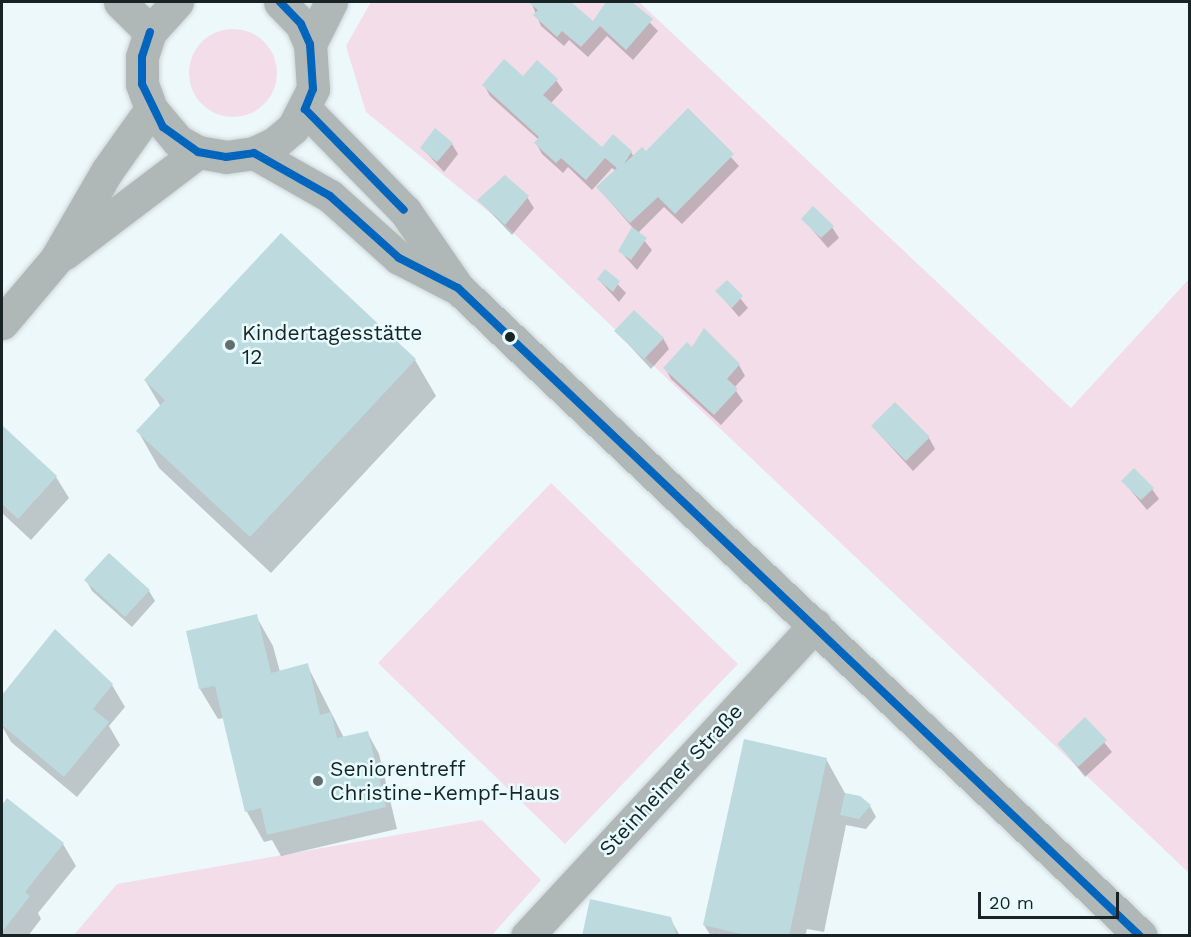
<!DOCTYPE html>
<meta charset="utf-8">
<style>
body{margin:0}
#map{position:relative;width:1191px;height:937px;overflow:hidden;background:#edf8fa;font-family:"Work Sans",sans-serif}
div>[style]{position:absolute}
.green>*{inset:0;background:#f3dde8}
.round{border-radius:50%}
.shadow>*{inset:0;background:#0003}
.building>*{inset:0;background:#bddbdf}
.roads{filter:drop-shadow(0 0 2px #ccd5d7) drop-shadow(0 0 2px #ccd5d7)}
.minor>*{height:33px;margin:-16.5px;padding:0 16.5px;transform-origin:16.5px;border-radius:16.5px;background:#b0b7b7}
.tertiary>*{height:33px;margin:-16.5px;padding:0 16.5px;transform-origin:16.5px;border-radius:16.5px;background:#b0b7b7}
.bus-1>*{height:8px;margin:-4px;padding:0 4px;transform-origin:4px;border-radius:4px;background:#0065bd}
.dots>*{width:16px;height:16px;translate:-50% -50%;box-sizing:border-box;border:3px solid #e8fcff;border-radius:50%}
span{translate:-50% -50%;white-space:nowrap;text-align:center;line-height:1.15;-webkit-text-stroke:5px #e8fcff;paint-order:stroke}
.poi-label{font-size:21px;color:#172325}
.left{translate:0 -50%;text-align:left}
.street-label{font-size:21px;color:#172325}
.frame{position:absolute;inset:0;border:3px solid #172325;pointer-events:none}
.scale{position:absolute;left:978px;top:892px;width:141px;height:27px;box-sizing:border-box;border:3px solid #172325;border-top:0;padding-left:8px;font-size:18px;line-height:21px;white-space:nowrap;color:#172325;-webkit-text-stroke:4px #e8fcff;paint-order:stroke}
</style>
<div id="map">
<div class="green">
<div style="clip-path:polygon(371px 2px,639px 2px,1071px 408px,1189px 279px,1189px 873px,505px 225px,366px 112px,346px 46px)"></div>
<div class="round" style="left:189px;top:29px;width:88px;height:88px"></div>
<div style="clip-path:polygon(551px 483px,738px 664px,565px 844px,378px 663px)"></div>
<div style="clip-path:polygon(482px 820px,541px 880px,492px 935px,74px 935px,117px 884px)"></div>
</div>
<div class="shadow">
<div style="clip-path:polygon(531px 2px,569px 2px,593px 23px,610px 2px,630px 2px,658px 31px,633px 60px,607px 36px,588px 57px,569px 40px,564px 46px,541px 26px)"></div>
<div style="clip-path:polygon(523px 78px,556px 80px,563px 90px,551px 103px,602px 150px,631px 152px,634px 157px,646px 153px,688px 110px,739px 166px,682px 224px,664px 207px,638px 233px,652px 250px,637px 270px,620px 251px,633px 228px,598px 188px,616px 171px,612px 168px,592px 190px,568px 167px,563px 173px,542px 154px,536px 143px,539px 140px,490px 96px,484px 85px)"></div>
<div style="clip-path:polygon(452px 144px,458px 154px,444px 172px,422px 148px)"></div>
<div style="clip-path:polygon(527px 197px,534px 208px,512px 235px,479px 200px)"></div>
<div style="clip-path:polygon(803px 219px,832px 227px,839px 238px,828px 248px)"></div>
<div style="clip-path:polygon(605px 271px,626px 293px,619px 302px,599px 280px)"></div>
<div style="clip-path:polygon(727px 282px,748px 308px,739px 317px,717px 291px)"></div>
<div style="clip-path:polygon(616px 331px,663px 338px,669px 349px,651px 369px)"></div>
<div style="clip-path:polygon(692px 349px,739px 365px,745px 376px,734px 388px,743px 401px,721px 425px,671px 379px,665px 368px)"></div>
<div style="clip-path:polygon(415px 360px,436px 396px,271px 573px,159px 468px,138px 431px,161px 407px,145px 380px)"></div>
<div style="clip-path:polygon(872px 426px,929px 438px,935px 449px,913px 471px)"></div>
<div style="clip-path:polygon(3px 428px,56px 477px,69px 498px,31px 540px,2px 513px)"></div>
<div style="clip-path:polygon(1123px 481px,1152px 489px,1159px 499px,1147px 510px)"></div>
<div style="clip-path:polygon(86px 580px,149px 591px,155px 601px,132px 627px,92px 591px)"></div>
<div style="clip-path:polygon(256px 616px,273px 646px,280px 672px,307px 665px,344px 738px,367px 732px,379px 754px,397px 829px,281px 856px,272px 840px,264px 842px,247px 812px,224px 718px,218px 719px,200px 689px)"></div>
<div style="clip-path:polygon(55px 631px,112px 685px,125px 707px,109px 726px,120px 745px,77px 797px,11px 742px,2px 726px,2px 697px)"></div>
<div style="clip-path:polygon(1085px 719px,1112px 752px,1085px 777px,1059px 744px)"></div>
<div style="clip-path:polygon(826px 759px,846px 795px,870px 806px,876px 817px,866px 829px,846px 825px,824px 932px,807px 929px,805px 936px,711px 936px,704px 925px)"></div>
<div style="clip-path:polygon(8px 800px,63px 844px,76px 866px,38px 913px,41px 919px,28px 936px,2px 936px,2px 808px)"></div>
<div style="clip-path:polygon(670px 918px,680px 936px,583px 936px)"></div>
</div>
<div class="building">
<div style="clip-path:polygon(528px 2px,571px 2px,593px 21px,606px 2px,632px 2px,653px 19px,626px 50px,600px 26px,581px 47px,562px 31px,557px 37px,533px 15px,538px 10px)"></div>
<div style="clip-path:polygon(504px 59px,523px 76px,537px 60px,558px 79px,543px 95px,602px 147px,613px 134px,632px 151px,624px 164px,642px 147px,646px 151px,688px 108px,734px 154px,675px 214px,658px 197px,630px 223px,596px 187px,617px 168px,605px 158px,586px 180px,561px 158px,556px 163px,534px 143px,539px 137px,482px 85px)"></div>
<div style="clip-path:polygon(435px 128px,453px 143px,437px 162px,420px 148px)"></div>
<div style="clip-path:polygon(505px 175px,529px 196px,505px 225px,477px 200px)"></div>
<div style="clip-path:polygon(813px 206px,834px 226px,821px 238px,801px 219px)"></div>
<div style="clip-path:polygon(632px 227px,647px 238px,631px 260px,618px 251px)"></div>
<div style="clip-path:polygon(281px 233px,416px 359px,250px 537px,136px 431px,165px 400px,144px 380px)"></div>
<div style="clip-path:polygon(605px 269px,620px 281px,613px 292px,597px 279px)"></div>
<div style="clip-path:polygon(727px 280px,743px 296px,732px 308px,715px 291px)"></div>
<div style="clip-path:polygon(634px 310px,664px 338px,644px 359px,614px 331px)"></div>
<div style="clip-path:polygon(704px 328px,740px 364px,727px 379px,738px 389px,714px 415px,663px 368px,687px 342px,692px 347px)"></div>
<div style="clip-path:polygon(895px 402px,930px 437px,906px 461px,871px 426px)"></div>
<div style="clip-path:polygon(3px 426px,57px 476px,18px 519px,2px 504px)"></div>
<div style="clip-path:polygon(1134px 468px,1154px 488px,1141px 500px,1121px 481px)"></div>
<div style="clip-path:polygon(109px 553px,150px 590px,125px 617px,84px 580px)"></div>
<div style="clip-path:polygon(257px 614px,271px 673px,308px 663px,320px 715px,331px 712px,337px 738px,368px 731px,386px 807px,267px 835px,261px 808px,245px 812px,215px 686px,199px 689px,186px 631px)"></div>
<div style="clip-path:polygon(55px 629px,113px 684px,93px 709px,109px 722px,64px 777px,2px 725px,2px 695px)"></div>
<div style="clip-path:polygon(1085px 717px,1107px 740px,1078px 767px,1057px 744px)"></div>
<div style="clip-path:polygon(744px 739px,827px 758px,789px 936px,750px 936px,703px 925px)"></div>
<div style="clip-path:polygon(845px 793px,860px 796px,871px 805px,859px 819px,840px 815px)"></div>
<div style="clip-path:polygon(7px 798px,64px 843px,25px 892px,30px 896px,2px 932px,2px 805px)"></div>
<div style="clip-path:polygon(590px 899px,671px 917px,677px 936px,582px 936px)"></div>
</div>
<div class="roads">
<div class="minor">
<div style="left:310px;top:44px;width:47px;rotate:-63.4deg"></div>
<div style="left:65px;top:253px;width:167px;rotate:-37.2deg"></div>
<div style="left:2px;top:323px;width:84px;rotate:-49.8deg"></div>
<div style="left:56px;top:259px;width:102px;rotate:-59.9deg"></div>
<div style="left:107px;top:171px;width:76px;rotate:-54.6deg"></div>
<div style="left:527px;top:936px;width:424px;rotate:-47.2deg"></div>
</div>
<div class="tertiary">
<div style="left:120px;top:2px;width:42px;rotate:45deg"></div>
<div style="left:177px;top:2px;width:40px;rotate:132deg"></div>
<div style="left:150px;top:32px;width:26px;rotate:108deg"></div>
<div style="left:142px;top:57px;width:27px;rotate:90deg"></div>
<div style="left:142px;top:84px;width:27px;rotate:70deg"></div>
<div style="left:151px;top:109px;width:42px;rotate:49.8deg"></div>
<div style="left:178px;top:141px;width:23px;rotate:29deg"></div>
<div style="left:198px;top:152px;width:28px;rotate:10deg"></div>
<div style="left:226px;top:157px;width:28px;rotate:-8deg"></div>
<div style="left:254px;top:153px;width:23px;rotate:-25deg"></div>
<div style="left:275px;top:143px;width:23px;rotate:-40deg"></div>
<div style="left:293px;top:128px;width:44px;rotate:-62.9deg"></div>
<div style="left:313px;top:89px;width:45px;rotate:-93.8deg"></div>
<div style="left:310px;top:44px;width:22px;rotate:-114deg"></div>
<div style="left:301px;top:24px;width:30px;rotate:-134deg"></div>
<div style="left:305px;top:109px;width:143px;rotate:45.6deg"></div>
<div style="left:405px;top:211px;width:93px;rotate:55.5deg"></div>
<div style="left:458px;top:288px;width:941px;rotate:43.49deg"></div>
<div style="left:254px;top:153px;width:87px;rotate:29.5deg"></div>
<div style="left:330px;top:196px;width:93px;rotate:41.9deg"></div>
<div style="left:399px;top:258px;width:61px;rotate:27.4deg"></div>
</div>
</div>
<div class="bus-1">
<div style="left:280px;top:2px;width:30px;rotate:46deg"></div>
<div style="left:301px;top:24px;width:22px;rotate:66deg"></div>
<div style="left:310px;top:44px;width:45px;rotate:86.2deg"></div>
<div style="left:313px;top:89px;width:22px;rotate:112deg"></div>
<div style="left:150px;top:32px;width:26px;rotate:108deg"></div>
<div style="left:142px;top:57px;width:27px;rotate:90deg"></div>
<div style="left:142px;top:84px;width:48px;rotate:64deg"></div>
<div style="left:163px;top:127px;width:43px;rotate:35.5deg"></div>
<div style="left:198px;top:152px;width:28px;rotate:10deg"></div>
<div style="left:226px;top:157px;width:28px;rotate:-8deg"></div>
<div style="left:305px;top:109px;width:141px;rotate:45.6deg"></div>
<div style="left:254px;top:153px;width:87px;rotate:29.5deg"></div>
<div style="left:330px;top:196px;width:93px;rotate:41.9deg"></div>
<div style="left:399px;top:258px;width:66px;rotate:27deg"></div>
<div style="left:458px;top:288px;width:941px;rotate:43.54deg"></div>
</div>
<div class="dots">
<div style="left:510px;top:337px;background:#172325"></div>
<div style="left:230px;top:345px;background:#626e70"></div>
<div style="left:318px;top:781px;background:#626e70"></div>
</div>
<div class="poi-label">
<span class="left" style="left:242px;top:345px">Kindertagesstätte<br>12</span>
<span class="left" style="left:330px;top:781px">Seniorentreff<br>Christine-Kempf-Haus</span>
</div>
<div class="street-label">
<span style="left:671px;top:780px;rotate:-47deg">Steinheimer Straße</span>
</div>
<div class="frame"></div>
<div class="scale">20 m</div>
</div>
